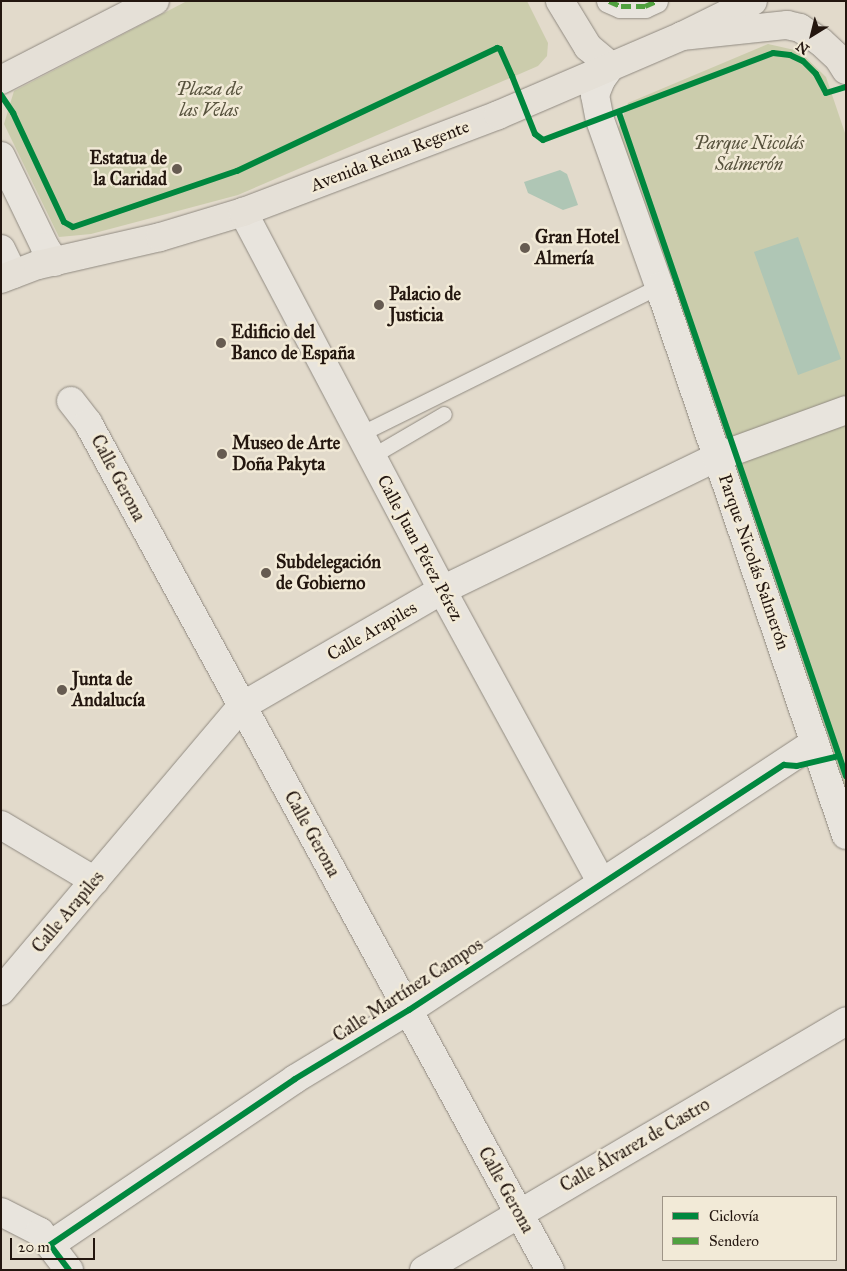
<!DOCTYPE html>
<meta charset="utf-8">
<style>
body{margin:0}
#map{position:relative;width:847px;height:1271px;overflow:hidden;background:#e2dacb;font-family:"IM FELL Great Primer",serif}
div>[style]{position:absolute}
.green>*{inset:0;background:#cbccac}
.water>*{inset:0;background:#afc6b5}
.roads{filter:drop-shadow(0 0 1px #908a81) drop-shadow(0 0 1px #908a81)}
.service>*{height:15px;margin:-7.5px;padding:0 7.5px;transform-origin:7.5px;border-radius:7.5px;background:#e8e4dd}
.pedestrian>*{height:24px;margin:-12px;padding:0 12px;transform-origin:12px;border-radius:12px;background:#e8e4dd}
.minor>*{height:28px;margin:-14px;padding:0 14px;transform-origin:14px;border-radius:14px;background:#e8e4dd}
.tertiary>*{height:28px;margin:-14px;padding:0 14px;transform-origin:14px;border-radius:14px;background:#e8e4dd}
.secondary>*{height:28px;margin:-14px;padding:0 14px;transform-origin:14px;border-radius:14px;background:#e8e4dd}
.primary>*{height:28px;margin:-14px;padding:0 14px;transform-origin:14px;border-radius:14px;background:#e5e0d7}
.trunk>*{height:28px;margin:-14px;padding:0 14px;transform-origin:14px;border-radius:14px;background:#e5e0d7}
.quiet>*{height:5px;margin-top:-2.5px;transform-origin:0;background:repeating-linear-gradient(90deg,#50a13f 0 10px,transparent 0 15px)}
.cycleway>*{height:6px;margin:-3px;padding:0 3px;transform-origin:3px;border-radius:3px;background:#00873e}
.dots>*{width:14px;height:14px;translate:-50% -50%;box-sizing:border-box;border:2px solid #f2ead7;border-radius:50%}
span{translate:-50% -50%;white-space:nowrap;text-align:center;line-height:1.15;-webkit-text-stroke:5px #f2ead7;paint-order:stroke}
.park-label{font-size:18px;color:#57523d;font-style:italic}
.street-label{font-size:18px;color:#23160f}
.poi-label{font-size:18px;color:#23160f;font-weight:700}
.right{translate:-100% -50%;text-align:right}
.left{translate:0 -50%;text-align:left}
.frame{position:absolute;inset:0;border:2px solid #23160f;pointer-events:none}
.legend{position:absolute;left:662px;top:1196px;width:175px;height:65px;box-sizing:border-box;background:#f2ead7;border:1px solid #9f9587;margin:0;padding:6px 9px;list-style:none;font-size:15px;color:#23160f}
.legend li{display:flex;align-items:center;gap:10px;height:25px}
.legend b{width:25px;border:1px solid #9f9587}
.north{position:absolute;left:787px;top:10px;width:50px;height:50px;-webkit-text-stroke:4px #f2ead7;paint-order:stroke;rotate:216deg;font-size:14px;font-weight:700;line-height:20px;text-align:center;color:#23160f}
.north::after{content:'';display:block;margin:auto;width:18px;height:22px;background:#23160f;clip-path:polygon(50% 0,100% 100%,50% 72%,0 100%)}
.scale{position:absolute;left:10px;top:1238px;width:85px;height:22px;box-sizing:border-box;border:2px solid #23160f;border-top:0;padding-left:6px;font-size:15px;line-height:18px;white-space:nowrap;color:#23160f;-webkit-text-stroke:4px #f2ead7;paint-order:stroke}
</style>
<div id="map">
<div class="green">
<div style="clip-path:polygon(187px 1px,527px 1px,548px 43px,547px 56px,538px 66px,238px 195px,91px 234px,59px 237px,4px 124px,14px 91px)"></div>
<div style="clip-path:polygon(768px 44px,799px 51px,826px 77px,846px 136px,846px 800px,616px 134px,628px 103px)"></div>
</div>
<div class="water">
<div style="clip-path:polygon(560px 170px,567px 174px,578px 205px,563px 210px,528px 193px,524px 182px)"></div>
<div style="clip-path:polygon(798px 237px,841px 359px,798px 375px,754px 252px)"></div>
</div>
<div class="roads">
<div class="service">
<div style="left:360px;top:434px;width:334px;rotate:-26.3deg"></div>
<div style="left:372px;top:456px;width:83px;rotate:-30.3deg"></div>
</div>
<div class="pedestrian">
<div style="left:609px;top:1px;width:13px;rotate:23deg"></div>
<div style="left:621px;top:6px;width:24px"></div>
<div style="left:645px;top:6px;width:12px;rotate:-24deg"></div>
</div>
<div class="minor">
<div style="left:1px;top:156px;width:101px;rotate:64.2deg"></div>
<div style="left:45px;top:247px;width:18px;rotate:56deg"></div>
<div style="left:243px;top:212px;width:427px;rotate:62.2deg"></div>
<div style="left:442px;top:590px;width:332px;rotate:61.4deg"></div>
<div style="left:1px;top:825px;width:109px;rotate:30.8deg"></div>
<div style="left:1px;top:991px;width:373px;rotate:-49.8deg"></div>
<div style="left:242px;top:706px;width:231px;rotate:-30.1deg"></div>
<div style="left:442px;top:590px;width:305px;rotate:-25.8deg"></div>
<div style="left:717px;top:457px;width:137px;rotate:-20deg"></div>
<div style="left:50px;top:1245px;width:296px;rotate:-34.1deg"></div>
<div style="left:295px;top:1079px;width:133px;rotate:-31.2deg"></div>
<div style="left:409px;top:1010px;width:486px;rotate:-33.4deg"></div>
<div style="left:424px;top:1270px;width:490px;rotate:-30.5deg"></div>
</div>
<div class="tertiary">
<div style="left:71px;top:401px;width:28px;rotate:52deg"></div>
<div style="left:88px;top:423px;width:965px;rotate:61.39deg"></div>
<div style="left:1px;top:1212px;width:44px;rotate:27.1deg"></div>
<div style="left:40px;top:1232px;width:48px;rotate:52.7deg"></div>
</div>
<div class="secondary">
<div style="left:611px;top:66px;width:17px;rotate:126deg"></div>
<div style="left:601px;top:80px;width:16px;rotate:112deg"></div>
<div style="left:595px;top:95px;width:25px;rotate:79deg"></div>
<div style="left:600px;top:120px;width:176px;rotate:70.4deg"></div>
<div style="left:659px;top:286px;width:580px;rotate:71.19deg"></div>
<div style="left:1px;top:249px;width:28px;rotate:64deg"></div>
</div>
<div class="primary">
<div style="left:560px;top:1px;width:54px;rotate:58.7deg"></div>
<div style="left:588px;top:47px;width:30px;rotate:40deg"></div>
<div style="left:1px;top:80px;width:173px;rotate:-27.2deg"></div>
<div style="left:1px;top:279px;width:40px;rotate:-21deg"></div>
<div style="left:38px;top:265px;width:125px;rotate:-12.9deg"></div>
<div style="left:160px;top:237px;width:87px;rotate:-16.8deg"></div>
<div style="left:243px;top:212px;width:273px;rotate:-20.8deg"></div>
<div style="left:498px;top:115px;width:200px;rotate:-23.2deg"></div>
<div style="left:682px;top:36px;width:79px;rotate:-26.2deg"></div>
</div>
<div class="trunk">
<div style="left:682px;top:36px;width:106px;rotate:-6deg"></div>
<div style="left:787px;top:25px;width:13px;rotate:13deg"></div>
<div style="left:800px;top:28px;width:25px;rotate:34deg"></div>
<div style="left:821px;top:42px;width:25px;rotate:43deg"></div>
<div style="left:839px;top:59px;width:13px;rotate:58deg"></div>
</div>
</div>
<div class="quiet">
<div style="left:609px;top:1px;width:13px;rotate:23deg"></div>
<div style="left:621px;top:6px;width:24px"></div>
<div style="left:645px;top:6px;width:12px;rotate:-24deg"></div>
</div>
<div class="cycleway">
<div style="left:1px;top:95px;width:22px;rotate:56deg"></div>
<div style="left:13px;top:113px;width:120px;rotate:64.9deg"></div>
<div style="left:64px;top:222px;width:10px;rotate:29deg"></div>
<div style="left:73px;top:227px;width:173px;rotate:-18.9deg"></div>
<div style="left:237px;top:171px;width:288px;rotate:-25.3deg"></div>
<div style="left:497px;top:48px;width:3px;rotate:18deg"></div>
<div style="left:500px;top:49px;width:30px;rotate:66deg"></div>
<div style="left:512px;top:76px;width:62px;rotate:68.4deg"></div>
<div style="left:535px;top:134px;width:10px;rotate:37deg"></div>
<div style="left:543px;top:140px;width:246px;rotate:-20.7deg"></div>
<div style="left:773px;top:53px;width:17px;rotate:7deg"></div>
<div style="left:790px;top:55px;width:14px;rotate:25deg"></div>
<div style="left:803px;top:61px;width:18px;rotate:45deg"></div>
<div style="left:816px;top:74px;width:21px;rotate:62deg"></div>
<div style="left:826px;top:93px;width:21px;rotate:-17deg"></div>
<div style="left:619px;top:113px;width:701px;rotate:71.1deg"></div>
<div style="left:69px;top:1270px;width:31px;rotate:-127deg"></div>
<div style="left:50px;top:1245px;width:296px;rotate:-34.1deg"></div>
<div style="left:295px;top:1079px;width:133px;rotate:-31.2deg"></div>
<div style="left:409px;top:1010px;width:448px;rotate:-33.2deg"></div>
<div style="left:784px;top:765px;width:13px;rotate:4deg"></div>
<div style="left:797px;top:766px;width:43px;rotate:-13.4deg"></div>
</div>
<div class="dots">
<div style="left:177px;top:169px;background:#665b51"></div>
<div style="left:525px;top:248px;background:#665b51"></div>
<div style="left:379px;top:305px;background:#665b51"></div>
<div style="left:221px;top:343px;background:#665b51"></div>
<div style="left:222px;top:454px;background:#665b51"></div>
<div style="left:266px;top:573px;background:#665b51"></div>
<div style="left:62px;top:690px;background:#665b51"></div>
</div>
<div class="park-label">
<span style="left:209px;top:100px">Plaza de<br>las Velas</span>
<span style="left:749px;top:154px">Parque Nicolás<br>Salmerón</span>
</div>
<div class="street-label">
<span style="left:390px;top:156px;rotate:-21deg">Avenida Reina Regente</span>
<span style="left:118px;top:478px;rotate:62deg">Calle Gerona</span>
<span style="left:420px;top:548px;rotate:62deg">Calle Juan Pérez Pérez</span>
<span style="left:754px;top:562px;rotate:71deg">Parque Nicolás Salmerón</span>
<span style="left:372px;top:631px;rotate:-30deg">Calle Arapiles</span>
<span style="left:312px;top:834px;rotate:61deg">Calle Gerona</span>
<span style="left:68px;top:912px;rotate:-50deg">Calle Arapiles</span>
<span style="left:408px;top:990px;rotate:-33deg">Calle Martínez Campos</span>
<span style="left:635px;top:1145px;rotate:-30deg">Calle Álvarez de Castro</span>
<span style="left:506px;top:1190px;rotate:61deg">Calle Gerona</span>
</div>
<div class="poi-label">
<span class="right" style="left:167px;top:169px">Estatua de<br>la Caridad</span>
<span class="left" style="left:535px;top:248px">Gran Hotel<br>Almería</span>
<span class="left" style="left:389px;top:305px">Palacio de<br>Justicia</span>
<span class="left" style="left:231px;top:343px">Edificio del<br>Banco de España</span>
<span class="left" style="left:232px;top:454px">Museo de Arte<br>Doña Pakyta</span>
<span class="left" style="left:276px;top:573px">Subdelegación<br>de Gobierno</span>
<span class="left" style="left:72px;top:690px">Junta de<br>Andalucía</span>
</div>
<div class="frame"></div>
<ul class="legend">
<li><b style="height:6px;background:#00873e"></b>Ciclovía</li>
<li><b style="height:6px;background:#50a13f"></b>Sendero</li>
</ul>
<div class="north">N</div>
<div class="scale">20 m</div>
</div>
